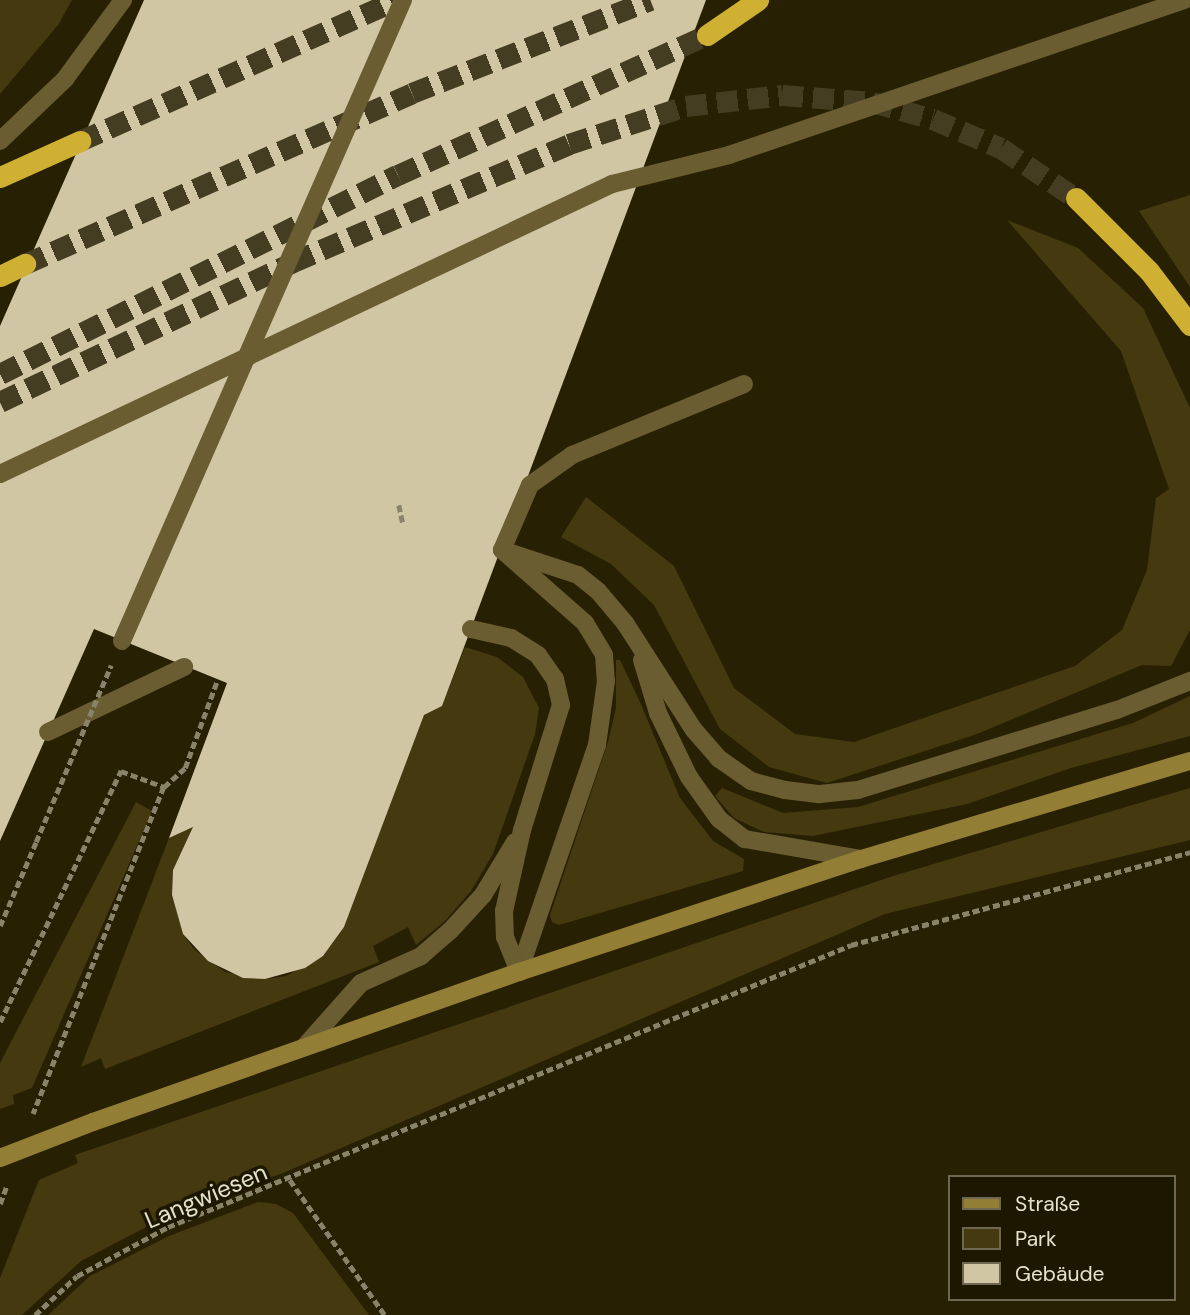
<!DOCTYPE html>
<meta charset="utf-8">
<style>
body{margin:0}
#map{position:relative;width:1190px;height:1315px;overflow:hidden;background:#282003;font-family:"DM Sans",sans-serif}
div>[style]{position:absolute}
.green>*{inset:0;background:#453a0f}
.building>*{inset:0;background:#d0c6a4}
.motorway-tunnel>*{height:21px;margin-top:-10.5px;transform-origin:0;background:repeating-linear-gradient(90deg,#443d22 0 21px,transparent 0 31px)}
.path>*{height:4.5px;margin-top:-2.25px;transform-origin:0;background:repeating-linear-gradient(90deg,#89836b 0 7px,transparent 0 10.5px)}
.service>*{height:18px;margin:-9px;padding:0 9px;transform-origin:9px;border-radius:9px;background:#695d31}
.secondary>*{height:18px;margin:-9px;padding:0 9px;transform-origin:9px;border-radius:9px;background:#927e35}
.motorway>*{height:21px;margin:-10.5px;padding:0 10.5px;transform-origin:10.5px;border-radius:10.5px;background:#cfb032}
.path-bridge>*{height:4.5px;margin-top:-2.25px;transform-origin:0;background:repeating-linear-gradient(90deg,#89836b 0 7px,transparent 0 10.5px)}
.pedestrian-bridge>*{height:18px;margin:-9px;padding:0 9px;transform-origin:9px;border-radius:9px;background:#695d31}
.secondary-bridge>*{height:18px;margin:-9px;padding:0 9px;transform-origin:9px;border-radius:9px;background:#927e35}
span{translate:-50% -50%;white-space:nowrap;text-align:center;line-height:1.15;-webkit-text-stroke:7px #1e1700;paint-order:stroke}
.street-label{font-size:24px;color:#e5e1cf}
.legend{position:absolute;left:948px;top:1175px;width:228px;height:126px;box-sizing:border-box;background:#1e1700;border:2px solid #6e6853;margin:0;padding:9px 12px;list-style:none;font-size:21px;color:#e5e1cf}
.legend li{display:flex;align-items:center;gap:14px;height:35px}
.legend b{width:35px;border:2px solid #6e6853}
</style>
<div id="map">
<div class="green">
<div style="clip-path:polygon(0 0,72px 0,58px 25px,0 94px)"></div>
<div style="clip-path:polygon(1190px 195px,1190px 287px,1139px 211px)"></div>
<div style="clip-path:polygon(1007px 220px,1078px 248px,1143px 308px,1190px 408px,1190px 630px,1171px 666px,1142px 665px,977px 734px,827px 783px,769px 767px,720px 729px,654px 605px,611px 564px,561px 537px,586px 497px,674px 566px,734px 688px,795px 734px,854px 742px,1075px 666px,1122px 630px,1147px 570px,1156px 498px,1169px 489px,1121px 351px)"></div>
<div style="clip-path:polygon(465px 647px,497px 657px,523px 677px,539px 708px,535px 734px,493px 854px,471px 891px,445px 921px,416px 945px,408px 927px,373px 946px,379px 962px,105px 1069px,101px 1058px,81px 1067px,169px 838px,193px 827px,173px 870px,172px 895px,183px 934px,194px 949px,225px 972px,265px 979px,286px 976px,323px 956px,344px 927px,424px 715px,442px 706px)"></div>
<div style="clip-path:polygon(616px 660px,620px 660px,640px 702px,680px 798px,713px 841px,744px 859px,743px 871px,559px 925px,552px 922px,550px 915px,608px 742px,616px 708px)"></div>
<div style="clip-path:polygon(1190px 696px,1190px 736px,1071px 768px,967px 804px,813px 836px,764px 832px,734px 818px,715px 796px,722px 788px,783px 813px,858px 807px,1133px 723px)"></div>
<div style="clip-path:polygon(1190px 788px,1190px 840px,885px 914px,283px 1173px,175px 1212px,81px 1261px,22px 1315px,0 1315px,0 1278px,39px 1180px,78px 1163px,75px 1155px,893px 876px)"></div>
<div style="clip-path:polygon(136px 802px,152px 811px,32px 1088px,13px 1095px,14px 1104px,0 1109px,0 1063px)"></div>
<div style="clip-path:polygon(258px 1202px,276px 1204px,293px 1213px,369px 1315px,48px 1315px,90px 1276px,169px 1236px)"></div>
</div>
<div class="building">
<div style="clip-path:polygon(144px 0,706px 0,442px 706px,424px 715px,344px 927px,323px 956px,305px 968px,265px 979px,243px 978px,208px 961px,183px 934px,172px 895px,173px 870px,193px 827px,169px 838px,227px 683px,94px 629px,0 841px,0 326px)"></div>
</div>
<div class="motorway-tunnel">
<div style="left:80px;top:141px;width:346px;rotate:-24deg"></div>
<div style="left:25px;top:264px;width:423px;rotate:-23.8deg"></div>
<div style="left:412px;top:93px;width:256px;rotate:-21.3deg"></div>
<div style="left:0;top:374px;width:445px;rotate:-26.6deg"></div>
<div style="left:398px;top:175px;width:339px;rotate:-24.4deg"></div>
<div style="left:0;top:402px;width:325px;rotate:-25.5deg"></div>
<div style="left:293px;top:262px;width:300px;rotate:-23.1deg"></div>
<div style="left:569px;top:144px;width:123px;rotate:-18deg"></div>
<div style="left:686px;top:106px;width:97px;rotate:-6.5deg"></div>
<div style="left:782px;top:95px;width:90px;rotate:4.4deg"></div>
<div style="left:872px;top:102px;width:63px;rotate:15.6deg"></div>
<div style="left:933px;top:119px;width:74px;rotate:23.1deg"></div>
<div style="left:1001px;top:148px;width:90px;rotate:33.7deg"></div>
</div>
<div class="path">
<div style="left:399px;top:505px;width:19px;rotate:78deg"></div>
<div style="left:164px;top:787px;width:28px;rotate:-42deg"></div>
<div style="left:185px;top:768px;width:93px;rotate:-69.8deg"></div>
<div style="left:0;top:926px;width:91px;rotate:-66.8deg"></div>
<div style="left:0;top:1022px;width:279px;rotate:-64.3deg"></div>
<div style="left:121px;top:771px;width:46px;rotate:20.4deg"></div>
<div style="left:164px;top:787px;width:352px;rotate:111.8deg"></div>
<div style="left:290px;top:1180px;width:165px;rotate:54.9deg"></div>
<div style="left:0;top:1204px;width:20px;rotate:-70deg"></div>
<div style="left:35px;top:1315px;width:57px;rotate:-42.9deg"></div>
<div style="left:77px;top:1276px;width:103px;rotate:-28.3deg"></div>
<div style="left:168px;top:1227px;width:739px;rotate:-22.43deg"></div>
<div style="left:851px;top:945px;width:352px;rotate:-15.3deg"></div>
</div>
<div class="service">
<div style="left:0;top:141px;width:90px;rotate:-43.6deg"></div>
<div style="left:65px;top:79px;width:98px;rotate:-53.7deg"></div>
<div style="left:0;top:474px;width:677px;rotate:-25.35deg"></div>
<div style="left:612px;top:184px;width:121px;rotate:-13.9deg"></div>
<div style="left:729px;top:155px;width:481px;rotate:-18.8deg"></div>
<div style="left:502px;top:550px;width:80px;rotate:18.2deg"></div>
<div style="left:578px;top:575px;width:26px;rotate:39deg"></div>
<div style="left:598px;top:591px;width:42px;rotate:49.8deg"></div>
<div style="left:625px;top:623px;width:127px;rotate:57.2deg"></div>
<div style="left:694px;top:730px;width:37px;rotate:49deg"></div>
<div style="left:718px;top:758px;width:40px;rotate:34.9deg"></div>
<div style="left:751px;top:781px;width:35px;rotate:15deg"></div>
<div style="left:785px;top:790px;width:35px;rotate:7deg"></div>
<div style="left:820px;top:794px;width:38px;rotate:-6deg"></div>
<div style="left:858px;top:790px;width:271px;rotate:-17.2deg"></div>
<div style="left:1117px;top:710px;width:79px;rotate:-21.7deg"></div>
<div style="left:502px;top:550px;width:111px;rotate:41.3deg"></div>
<div style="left:585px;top:623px;width:37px;rotate:59deg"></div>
<div style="left:604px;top:655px;width:26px;rotate:86deg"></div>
<div style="left:606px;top:681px;width:65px;rotate:98deg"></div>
<div style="left:597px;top:745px;width:240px;rotate:109deg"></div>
<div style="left:502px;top:550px;width:71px;rotate:-66.7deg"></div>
<div style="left:530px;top:485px;width:52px;rotate:-35.5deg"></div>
<div style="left:572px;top:455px;width:186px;rotate:-22.4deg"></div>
<div style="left:471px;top:629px;width:41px;rotate:12.7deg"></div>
<div style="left:511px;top:638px;width:32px;rotate:32deg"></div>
<div style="left:538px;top:655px;width:29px;rotate:55deg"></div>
<div style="left:555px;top:679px;width:27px;rotate:77deg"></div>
<div style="left:561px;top:705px;width:131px;rotate:107.3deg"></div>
<div style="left:522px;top:830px;width:83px;rotate:102.5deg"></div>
<div style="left:504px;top:911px;width:26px;rotate:88deg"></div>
<div style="left:505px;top:937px;width:38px;rotate:68deg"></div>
<div style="left:642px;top:660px;width:55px;rotate:73.2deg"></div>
<div style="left:658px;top:713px;width:71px;rotate:64.2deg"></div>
<div style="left:689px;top:777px;width:52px;rotate:54.5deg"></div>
<div style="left:719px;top:819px;width:33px;rotate:38deg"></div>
<div style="left:745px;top:839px;width:118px;rotate:9.8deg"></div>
<div style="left:48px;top:732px;width:151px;rotate:-25.5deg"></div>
<div style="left:305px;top:1046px;width:84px;rotate:-48.4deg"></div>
<div style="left:361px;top:983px;width:66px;rotate:-24.2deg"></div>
<div style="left:421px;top:956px;width:38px;rotate:-41deg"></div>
<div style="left:450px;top:931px;width:49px;rotate:-47.5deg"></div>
<div style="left:483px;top:895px;width:62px;rotate:-58.9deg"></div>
</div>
<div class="secondary">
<div style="left:93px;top:1122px;width:452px;rotate:-19.4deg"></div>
<div style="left:519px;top:972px;width:360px;rotate:-18.3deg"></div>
<div style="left:861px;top:859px;width:343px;rotate:-16.6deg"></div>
</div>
<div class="motorway">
<div style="left:707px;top:35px;width:62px;rotate:-34.5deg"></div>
<div style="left:0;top:177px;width:88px;rotate:-24.2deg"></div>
<div style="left:1076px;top:198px;width:103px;rotate:45deg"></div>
<div style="left:1149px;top:271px;width:68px;rotate:52.8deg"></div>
<div style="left:0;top:276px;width:28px;rotate:-26deg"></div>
</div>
<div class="path-bridge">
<div style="left:36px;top:842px;width:192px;rotate:-67deg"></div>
</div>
<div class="pedestrian-bridge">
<div style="left:122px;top:641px;width:700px;rotate:-66.33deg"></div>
</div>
<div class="secondary-bridge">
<div style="left:0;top:1158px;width:100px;rotate:-21.2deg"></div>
</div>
<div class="street-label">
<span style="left:206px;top:1196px;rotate:-23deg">Langwiesen</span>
</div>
<ul class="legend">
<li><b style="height:9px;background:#927e35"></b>Straße</li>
<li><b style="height:19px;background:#453a0f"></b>Park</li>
<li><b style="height:19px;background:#d0c6a4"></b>Gebäude</li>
</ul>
</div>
